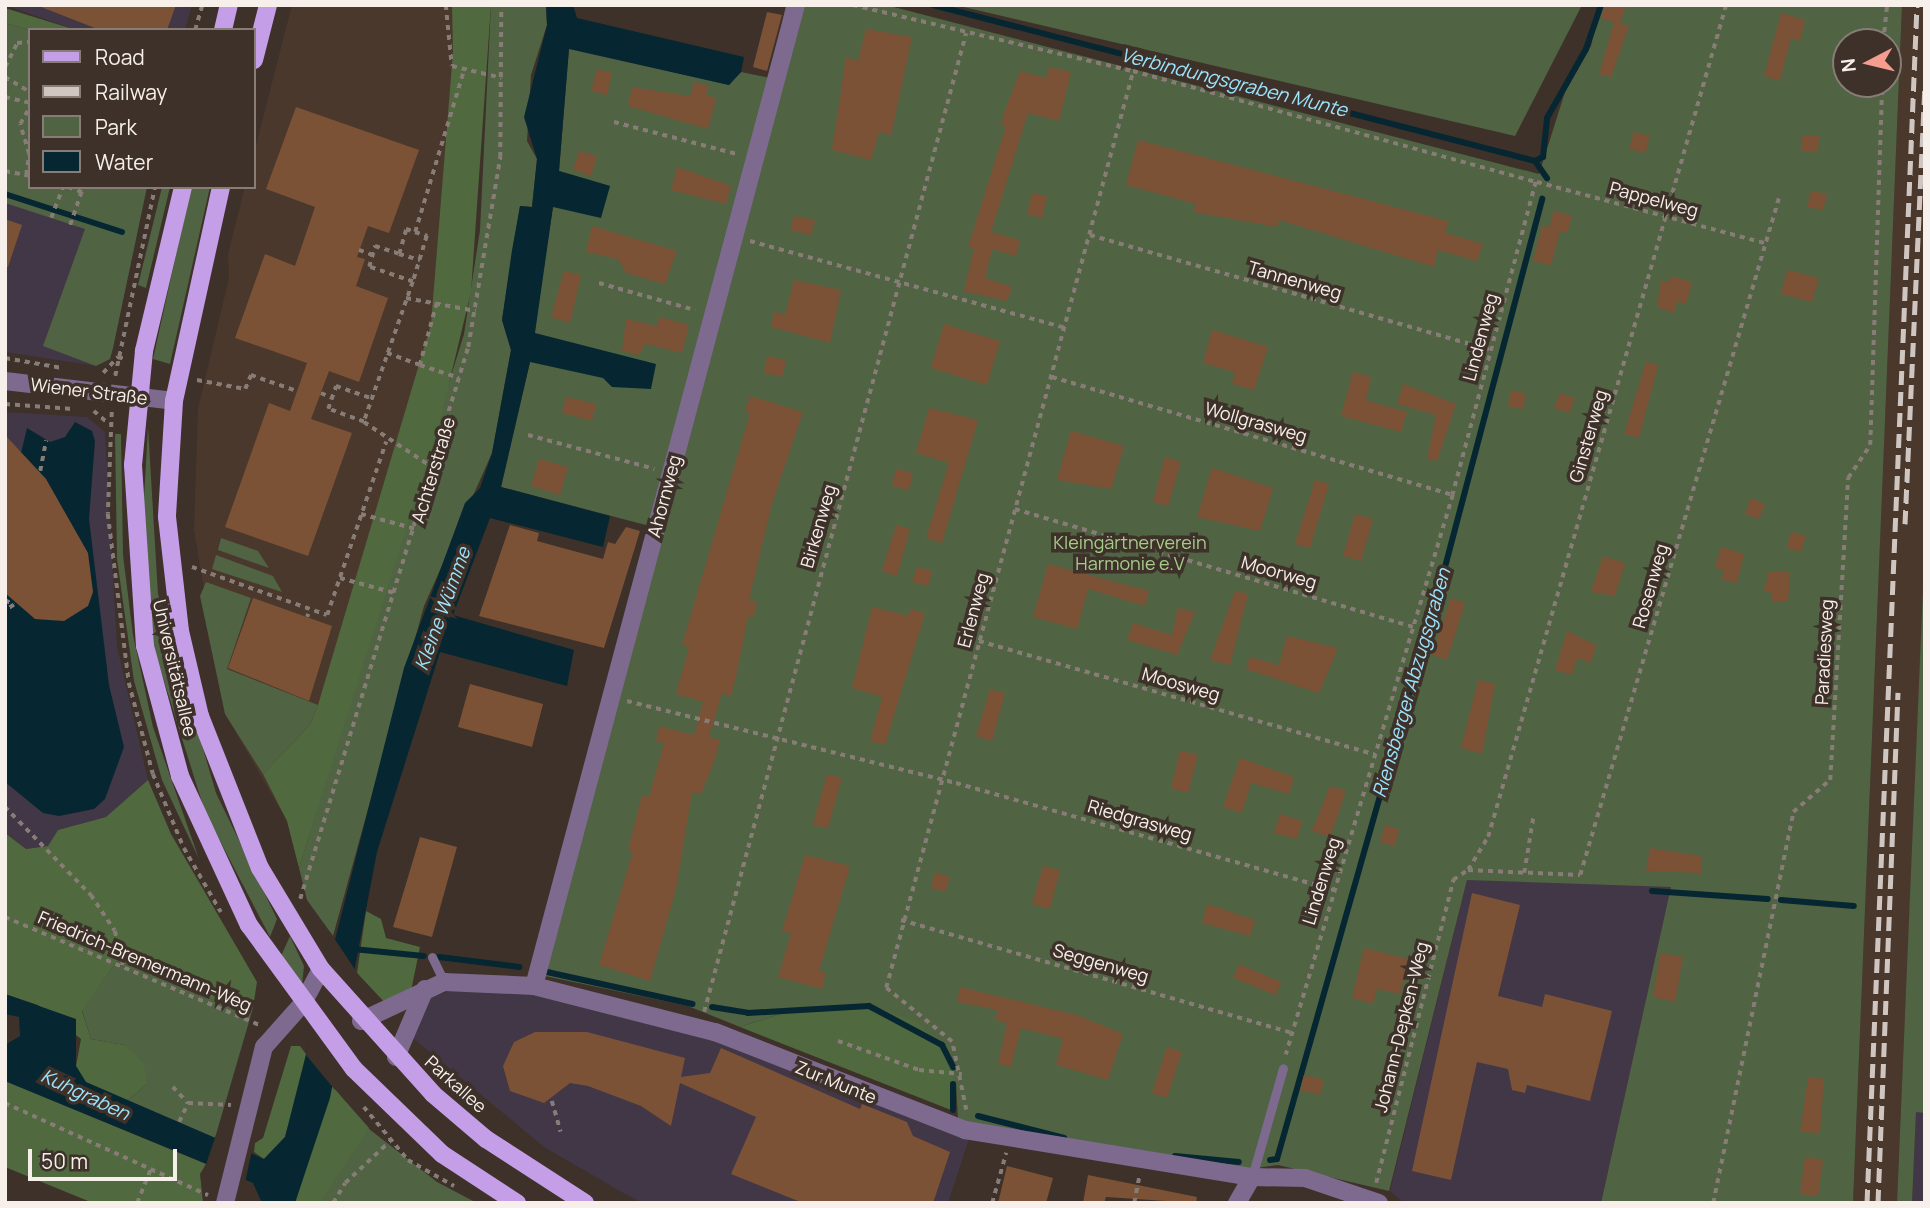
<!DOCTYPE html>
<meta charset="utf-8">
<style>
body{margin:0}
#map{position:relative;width:1930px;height:1208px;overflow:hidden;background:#3d3129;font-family:Manrope,sans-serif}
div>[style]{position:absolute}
.commercial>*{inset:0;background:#423746}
.built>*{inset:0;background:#4b382c}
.green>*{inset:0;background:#506343}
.forest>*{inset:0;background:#50693f}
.water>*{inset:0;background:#062731}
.pier>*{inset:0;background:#3d3129}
.stream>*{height:6px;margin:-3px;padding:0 3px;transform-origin:3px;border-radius:3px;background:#062731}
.building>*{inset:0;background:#7c5236}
.path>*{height:3.5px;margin-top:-1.75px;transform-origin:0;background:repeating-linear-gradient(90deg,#877d76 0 5px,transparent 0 10px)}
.service>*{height:9px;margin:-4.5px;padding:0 4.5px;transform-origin:4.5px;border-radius:4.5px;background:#7d6a8e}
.minor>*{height:18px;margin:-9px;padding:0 9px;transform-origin:9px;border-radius:9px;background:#7d6a8e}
.primary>*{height:18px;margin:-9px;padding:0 9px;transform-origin:9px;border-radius:9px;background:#c59ee8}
.rail>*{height:5px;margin-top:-2.5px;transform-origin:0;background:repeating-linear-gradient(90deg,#cfc6c1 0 14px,transparent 0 21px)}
span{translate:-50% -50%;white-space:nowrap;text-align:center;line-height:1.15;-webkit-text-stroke:7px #3d3129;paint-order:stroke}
.street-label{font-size:18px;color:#f7efea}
.park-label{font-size:18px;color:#a5cd8a}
.water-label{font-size:19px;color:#9ce3fe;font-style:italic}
.frame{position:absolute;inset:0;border:7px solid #f7efea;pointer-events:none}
.legend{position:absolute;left:28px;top:28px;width:228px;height:161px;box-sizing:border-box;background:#3d3129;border:2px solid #877d76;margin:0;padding:9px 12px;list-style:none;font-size:21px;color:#f7efea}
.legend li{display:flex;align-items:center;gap:14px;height:35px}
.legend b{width:35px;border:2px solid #877d76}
.north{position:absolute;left:1832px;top:28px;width:70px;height:70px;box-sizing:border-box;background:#3d3129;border:2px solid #877d76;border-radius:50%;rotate:263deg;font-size:19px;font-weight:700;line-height:28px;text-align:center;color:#f7efea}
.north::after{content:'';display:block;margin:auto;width:24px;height:32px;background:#f59d8e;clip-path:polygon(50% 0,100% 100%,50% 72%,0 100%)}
.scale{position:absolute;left:28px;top:1149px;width:149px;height:32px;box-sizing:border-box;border:4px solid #f7efea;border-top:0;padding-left:9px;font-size:21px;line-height:24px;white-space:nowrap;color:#f7efea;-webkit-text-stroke:5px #3d3129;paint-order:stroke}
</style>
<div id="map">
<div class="commercial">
<div style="clip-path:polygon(5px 5px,192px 5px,185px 30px,76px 30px)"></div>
<div style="clip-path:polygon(5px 23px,30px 30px,30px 187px,147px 187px,113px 348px,110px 359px,96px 366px,5px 352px)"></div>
<div style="clip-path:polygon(5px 412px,87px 417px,105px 432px,117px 646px,148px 780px,106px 817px,58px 830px,48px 846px,26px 849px,5px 833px)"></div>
<div style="clip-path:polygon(1477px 876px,1672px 887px,1601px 1203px,1404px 1203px,1390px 1191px,1467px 880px)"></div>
<div style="clip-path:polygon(515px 990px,687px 1031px,969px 1139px,948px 1203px,643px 1203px,625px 1194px,544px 1147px,408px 1034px,419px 1002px,450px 991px)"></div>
<div style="clip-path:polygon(1916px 1111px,1925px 1113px,1925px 1203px,1912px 1203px)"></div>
</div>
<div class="built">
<div style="clip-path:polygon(292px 5px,491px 5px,439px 425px,299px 868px,287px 821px,225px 714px,194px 530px,198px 409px,229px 278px,228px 254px,245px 187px,254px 187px,254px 153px)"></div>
<div style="clip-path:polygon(1902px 5px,1925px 5px,1925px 541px,1918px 720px,1897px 1203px,1853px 1203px)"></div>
</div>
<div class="green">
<div style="clip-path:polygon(491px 5px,546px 5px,547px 25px,531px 75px,527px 141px,537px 159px,532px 207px,520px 206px,502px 320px,511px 350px,492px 453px,424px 606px,333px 936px,307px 900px,299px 868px,464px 334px,480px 230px)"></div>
<div style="clip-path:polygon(evenodd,786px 5px,886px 5px,1539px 174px,1565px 92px,1591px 46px,1600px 5px,1902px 5px,1853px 1203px,1601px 1203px,1671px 887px,1467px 880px,1389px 1191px,1278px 1165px,1241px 1170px,958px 1121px,956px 1083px,799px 1008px,740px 1027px,688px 1006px,545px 976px,661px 529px,501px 487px,530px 362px,553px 206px,610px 186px,559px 171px,569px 48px,729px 85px,741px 72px,770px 78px,786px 5px,1846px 42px,1888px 42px,1888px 84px,1846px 84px,1846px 42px)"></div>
<div style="clip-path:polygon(955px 5px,1582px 5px,1515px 136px)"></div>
<div style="clip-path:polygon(5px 23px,30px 30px,30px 187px,147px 187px,113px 348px,110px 359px,96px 366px,43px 346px,85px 229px,5px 203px)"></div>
<div style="clip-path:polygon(162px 187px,170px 187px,146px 288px,138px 285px)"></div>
<div style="clip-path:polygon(191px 187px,210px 187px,170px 364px,153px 359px)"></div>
<div style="clip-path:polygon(148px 427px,158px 594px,216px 793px,277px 919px,270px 937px,205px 812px,155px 652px,142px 534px)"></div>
<div style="clip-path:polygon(115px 434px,121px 434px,123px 555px,133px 635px,153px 727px,199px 859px,162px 780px,134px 681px,117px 559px)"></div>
<div style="clip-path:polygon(221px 538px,258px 551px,269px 568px,218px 550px)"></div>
<div style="clip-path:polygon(216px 555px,273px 576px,282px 592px,212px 569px)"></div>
<div style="clip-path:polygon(206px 582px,251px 598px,227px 669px,318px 705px,310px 725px,263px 774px,225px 714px,200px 596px)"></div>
<div style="clip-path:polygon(1923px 588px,1925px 1113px,1916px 1112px,1912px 1203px,1897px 1203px)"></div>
<div style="clip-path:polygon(290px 936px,304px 966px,302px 985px,281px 956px)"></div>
<div style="clip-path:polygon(117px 961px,236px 1009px,253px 1008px,215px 1138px,127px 1101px,147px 1084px,124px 1045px,91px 1039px,82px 1010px)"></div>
<div style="clip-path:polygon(332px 1086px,364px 1125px,437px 1182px,477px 1203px,295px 1203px)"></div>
</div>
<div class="forest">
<div style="clip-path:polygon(452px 5px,491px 5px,471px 292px,439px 425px,299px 868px,287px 821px,263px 774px,310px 725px,318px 705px,431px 324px,453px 52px)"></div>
<div style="clip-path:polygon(5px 8px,76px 30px,30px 30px,5px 23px)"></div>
<div style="clip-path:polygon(148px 780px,171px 834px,257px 982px,253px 1008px,236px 1009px,117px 961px,82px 1011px,91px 1039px,124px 1045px,144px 1063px,147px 1084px,127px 1101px,85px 1082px,76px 1066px,81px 1039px,38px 1005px,5px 994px,5px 833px,26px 849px,48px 846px,58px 830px,106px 817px)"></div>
<div style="clip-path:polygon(366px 911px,381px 919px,386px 938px,420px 947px,411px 991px,388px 1006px,357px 973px)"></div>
<div style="clip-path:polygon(874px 1006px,917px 1022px,938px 1043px,956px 1083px,956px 1112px,740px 1027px,799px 1008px)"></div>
<div style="clip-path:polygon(291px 1046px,300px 1046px,309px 1058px,285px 1137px,264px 1159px,254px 1152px,255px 1143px,263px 1138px)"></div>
<div style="clip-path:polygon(5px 1081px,206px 1164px,200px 1174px,203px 1203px,93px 1203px,5px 1167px)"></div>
<div style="clip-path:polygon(332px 1086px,369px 1128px,319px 1203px,295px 1203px)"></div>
</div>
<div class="water">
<div style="clip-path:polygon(546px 5px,573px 5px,577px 18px,744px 57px,741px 72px,729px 85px,569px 49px,559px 171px,610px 186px,601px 218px,553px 207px,535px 333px,656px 364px,651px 389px,612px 387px,603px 378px,530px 362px,501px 487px,610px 516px,603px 547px,490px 518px,453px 615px,574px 650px,567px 686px,440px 652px,377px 852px,330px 1098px,295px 1203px,262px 1203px,253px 1183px,5px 1081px,5px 1045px,20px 1036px,19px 1017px,5px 1014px,5px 994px,76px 1019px,76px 1066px,86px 1082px,264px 1159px,285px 1137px,404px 668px,465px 503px,480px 488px,492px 453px,511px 350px,502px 320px,512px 250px,520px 206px,532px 207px,537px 159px,524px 117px,547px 25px)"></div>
<div style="clip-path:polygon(75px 422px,92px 431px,95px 441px,89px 519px,109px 685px,124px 747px,105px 799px,94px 809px,59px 816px,43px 813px,5px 782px,5px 572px,62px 514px,46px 479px,21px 453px,27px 428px,50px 442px,65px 437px)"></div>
</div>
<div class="pier">
<div style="clip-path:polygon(330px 932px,360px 977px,335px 1090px,306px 1055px)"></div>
<div style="clip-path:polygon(216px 1135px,252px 1150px,245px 1183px,205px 1167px)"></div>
</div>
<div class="stream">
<div style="left:933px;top:5px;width:622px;rotate:14.53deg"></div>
<div style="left:1535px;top:161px;width:9px;rotate:-27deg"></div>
<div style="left:1543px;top:157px;width:39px;rotate:-84deg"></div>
<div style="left:1547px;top:118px;width:79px;rotate:-60.5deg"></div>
<div style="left:1586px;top:49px;width:46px;rotate:-71.2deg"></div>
<div style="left:1535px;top:161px;width:21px;rotate:55deg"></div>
<div style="left:5px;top:194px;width:123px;rotate:18deg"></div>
<div style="left:1652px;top:891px;width:116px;rotate:3.9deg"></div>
<div style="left:1781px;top:900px;width:73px;rotate:4.7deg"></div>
<div style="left:353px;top:949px;width:71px;rotate:5.6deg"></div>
<div style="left:439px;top:957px;width:81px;rotate:7.1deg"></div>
<div style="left:547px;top:972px;width:149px;rotate:12.4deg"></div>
<div style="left:712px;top:1007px;width:36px;rotate:9deg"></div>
<div style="left:748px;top:1013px;width:121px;rotate:-3.3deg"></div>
<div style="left:869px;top:1006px;width:83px;rotate:28.1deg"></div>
<div style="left:942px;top:1045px;width:25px;rotate:63deg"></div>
<div style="left:953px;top:1110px;width:26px;rotate:-90deg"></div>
<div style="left:978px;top:1116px;width:89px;rotate:14.3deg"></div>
<div style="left:1175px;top:1156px;width:64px;rotate:5.4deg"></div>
<div style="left:1270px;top:1160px;width:7px;rotate:-8deg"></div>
<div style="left:1277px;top:1159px;width:615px;rotate:-74.16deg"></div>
<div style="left:1445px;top:567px;width:381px;rotate:-75.2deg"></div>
</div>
<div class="building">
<div style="clip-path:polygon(36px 5px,176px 5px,167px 30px,100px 30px)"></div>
<div style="clip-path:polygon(1605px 5px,1626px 5px,1620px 23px,1629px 26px,1611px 77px,1599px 74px,1614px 22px,1601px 18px)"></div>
<div style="clip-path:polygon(767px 12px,782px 15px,767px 71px,753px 67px)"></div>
<div style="clip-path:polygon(1781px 13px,1805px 20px,1800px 41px,1791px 38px,1780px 81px,1764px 76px)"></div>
<div style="clip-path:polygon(866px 29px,912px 37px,891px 135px,879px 132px,871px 160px,832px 150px,846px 57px,858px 61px)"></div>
<div style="clip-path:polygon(1049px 67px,1071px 72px,1059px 121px,1028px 113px,991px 232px,1020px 240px,1016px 256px,992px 249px,985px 278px,1012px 287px,1007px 301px,964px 291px,974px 248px,968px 247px,1006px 126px,1001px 125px,1005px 110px,1020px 71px,1046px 78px)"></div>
<div style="clip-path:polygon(597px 69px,612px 73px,607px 95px,591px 91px)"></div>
<div style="clip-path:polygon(694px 82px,709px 86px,706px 95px,716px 98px,708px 129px,628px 106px,632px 87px,690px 96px)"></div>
<div style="clip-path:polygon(296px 107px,419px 150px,389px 233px,368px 226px,357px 257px,365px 259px,356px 286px,388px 298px,359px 382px,329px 371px,311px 419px,352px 433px,308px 556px,225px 527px,269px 403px,290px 411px,307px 363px,235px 338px,265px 254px,295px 266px,315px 207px,266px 189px)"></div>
<div style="clip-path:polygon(1634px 132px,1650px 136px,1645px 153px,1629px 149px)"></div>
<div style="clip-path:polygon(1802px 135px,1819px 136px,1818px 152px,1801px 151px)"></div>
<div style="clip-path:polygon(1138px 140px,1448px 221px,1445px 233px,1483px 244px,1477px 261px,1438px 250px,1434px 267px,1279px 220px,1277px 227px,1193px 212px,1196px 204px,1126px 185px)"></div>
<div style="clip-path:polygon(579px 151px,597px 156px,591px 176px,573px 170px)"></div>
<div style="clip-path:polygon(677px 167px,731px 186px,726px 204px,671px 190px)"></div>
<div style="clip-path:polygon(1811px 191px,1827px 194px,1823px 210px,1807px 207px)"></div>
<div style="clip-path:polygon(1032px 193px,1047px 196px,1042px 218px,1027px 214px)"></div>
<div style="clip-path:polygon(1554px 211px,1572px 216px,1567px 233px,1560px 231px,1551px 265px,1533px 261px,1542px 226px,1549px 227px)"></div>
<div style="clip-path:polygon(794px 216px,815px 220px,811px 235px,790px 230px)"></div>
<div style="clip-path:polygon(5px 219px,22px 225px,8px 267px,5px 267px)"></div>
<div style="clip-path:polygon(592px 226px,677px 251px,665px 284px,626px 273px,618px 259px,586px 252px)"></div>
<div style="clip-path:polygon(1787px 270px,1819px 278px,1812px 302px,1781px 294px)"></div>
<div style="clip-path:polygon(564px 271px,581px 275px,570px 323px,551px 317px)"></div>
<div style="clip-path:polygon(1671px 276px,1692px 282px,1686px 304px,1677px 301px,1674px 313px,1657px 307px,1661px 280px,1669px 282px)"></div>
<div style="clip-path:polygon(794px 280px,841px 290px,830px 343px,771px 327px,774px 312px,785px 315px)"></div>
<div style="clip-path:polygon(659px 317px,689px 325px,682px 353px,646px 344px,638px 355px,622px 351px,626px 319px,657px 326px)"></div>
<div style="clip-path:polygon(944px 324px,1000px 341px,987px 385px,931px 368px)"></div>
<div style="clip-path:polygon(1212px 330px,1268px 347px,1254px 390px,1232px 384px,1235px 372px,1203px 363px)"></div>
<div style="clip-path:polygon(767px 356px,786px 360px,782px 377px,764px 373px)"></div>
<div style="clip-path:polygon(1646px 362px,1658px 365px,1639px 438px,1624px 434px)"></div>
<div style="clip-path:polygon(1353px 372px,1371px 377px,1366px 400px,1407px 412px,1401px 432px,1341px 416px)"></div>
<div style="clip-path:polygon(1403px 384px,1456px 404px,1437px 461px,1427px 458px,1436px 415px,1397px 404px)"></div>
<div style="clip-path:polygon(1511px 390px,1526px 394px,1523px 409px,1508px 406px)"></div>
<div style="clip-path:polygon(1560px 393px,1575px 398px,1569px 413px,1554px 408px)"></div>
<div style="clip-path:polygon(750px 396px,803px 412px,771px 507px,749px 600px,757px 602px,753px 618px,748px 616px,736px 677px,731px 696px,722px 693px,709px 737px,720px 740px,716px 756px,701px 794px,692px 792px,676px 889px,650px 981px,599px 965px,633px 851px,628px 850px,642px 795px,649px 797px,664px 743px,656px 741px,659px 726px,694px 735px,703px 702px,676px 694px,689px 647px,682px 645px,750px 413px,745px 411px)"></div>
<div style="clip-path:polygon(566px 397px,596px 404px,592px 421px,562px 413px)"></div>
<div style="clip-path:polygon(929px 408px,978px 420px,942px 543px,926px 538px,949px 463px,916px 453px)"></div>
<div style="clip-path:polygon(1071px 431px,1124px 446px,1111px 489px,1057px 480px)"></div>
<div style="clip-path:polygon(5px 435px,46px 479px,88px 553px,93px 592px,88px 606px,64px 621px,35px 619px,5px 593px)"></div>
<div style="clip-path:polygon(1165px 457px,1181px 462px,1168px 506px,1153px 502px)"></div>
<div style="clip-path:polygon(539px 459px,568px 467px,560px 495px,531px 486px)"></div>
<div style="clip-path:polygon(1212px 468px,1273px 488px,1260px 531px,1197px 517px)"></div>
<div style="clip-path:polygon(896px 469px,913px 473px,909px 490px,892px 486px)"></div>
<div style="clip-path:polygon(1315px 480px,1329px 484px,1310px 548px,1295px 544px)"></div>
<div style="clip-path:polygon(1751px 498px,1765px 504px,1759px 519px,1745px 514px)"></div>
<div style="clip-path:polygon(1355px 514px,1373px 519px,1361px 561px,1343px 556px)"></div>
<div style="clip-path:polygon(510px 525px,539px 533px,537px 541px,603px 559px,608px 542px,615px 544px,626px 527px,640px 531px,604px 648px,479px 616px)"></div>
<div style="clip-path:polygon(896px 525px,910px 529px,897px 576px,882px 571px)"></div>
<div style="clip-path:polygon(1791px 532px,1806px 536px,1801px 552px,1787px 548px)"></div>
<div style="clip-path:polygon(1721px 547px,1744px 554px,1737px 583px,1721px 579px,1724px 570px,1715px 568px)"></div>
<div style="clip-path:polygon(1603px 556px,1625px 563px,1615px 596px,1591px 592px)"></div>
<div style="clip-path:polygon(1048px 564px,1149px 591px,1145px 606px,1088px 589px,1077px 629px,1033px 617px)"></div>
<div style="clip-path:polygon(917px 567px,932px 571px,928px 586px,912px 582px)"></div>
<div style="clip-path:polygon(1769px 571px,1790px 572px,1788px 602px,1772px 601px,1772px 593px,1764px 591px)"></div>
<div style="clip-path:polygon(1235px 591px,1248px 594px,1230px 665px,1210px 660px)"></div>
<div style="clip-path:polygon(253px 598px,332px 626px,309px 701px,228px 668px)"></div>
<div style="clip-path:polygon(1451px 598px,1465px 603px,1447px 660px,1432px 655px)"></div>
<div style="clip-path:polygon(872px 607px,909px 616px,911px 609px,925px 613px,885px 745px,870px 741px,882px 697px,852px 688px)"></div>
<div style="clip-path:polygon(1178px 608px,1195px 612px,1177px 655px,1127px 640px,1133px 623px,1172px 635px)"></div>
<div style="clip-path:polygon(1567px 631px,1596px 645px,1591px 663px,1577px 658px,1572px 675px,1555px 670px)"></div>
<div style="clip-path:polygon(1287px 636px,1338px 648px,1319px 693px,1246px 669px,1250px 657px,1279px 665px)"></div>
<div style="clip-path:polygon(1478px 680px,1495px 684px,1482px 754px,1461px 748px)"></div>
<div style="clip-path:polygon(470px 684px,543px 704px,532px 747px,458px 727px)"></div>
<div style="clip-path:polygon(990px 689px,1005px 693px,992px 741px,976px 736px)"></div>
<div style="clip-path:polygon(1180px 751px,1198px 755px,1188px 793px,1171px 788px)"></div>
<div style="clip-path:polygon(1240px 758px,1294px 777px,1289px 794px,1251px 783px,1242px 813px,1223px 807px)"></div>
<div style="clip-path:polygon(827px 774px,842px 778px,828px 828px,813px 825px)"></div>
<div style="clip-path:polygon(1330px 786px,1346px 791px,1330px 837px,1312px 831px)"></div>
<div style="clip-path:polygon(1280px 814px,1302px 821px,1297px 839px,1274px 833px)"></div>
<div style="clip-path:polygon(1385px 825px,1399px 829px,1395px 846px,1380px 842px)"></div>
<div style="clip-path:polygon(420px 837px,457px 847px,432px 937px,393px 927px)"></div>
<div style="clip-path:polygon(1650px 848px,1701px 856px,1701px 873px,1646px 871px)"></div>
<div style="clip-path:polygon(805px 855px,850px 866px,819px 971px,826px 973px,822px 989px,778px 977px,791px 933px,782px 931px)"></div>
<div style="clip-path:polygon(1043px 866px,1060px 870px,1050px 909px,1032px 904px)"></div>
<div style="clip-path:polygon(935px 872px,950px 877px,945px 892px,931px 888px)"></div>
<div style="clip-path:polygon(1472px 893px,1520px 905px,1498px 996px,1542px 1007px,1545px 994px,1612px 1011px,1590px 1101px,1527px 1085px,1525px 1093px,1512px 1090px,1508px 1069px,1477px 1062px,1451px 1180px,1412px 1171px)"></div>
<div style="clip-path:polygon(1207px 904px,1255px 920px,1250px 936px,1202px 923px)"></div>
<div style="clip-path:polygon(1364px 948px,1409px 959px,1400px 994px,1377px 989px,1373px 1004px,1352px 998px)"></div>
<div style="clip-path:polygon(1660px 953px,1683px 957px,1675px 1002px,1653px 997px)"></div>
<div style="clip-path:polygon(1239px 964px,1281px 982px,1276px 995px,1233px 978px)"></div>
<div style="clip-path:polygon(960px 987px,1077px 1015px,1123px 1034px,1108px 1080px,1056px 1065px,1063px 1039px,1021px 1028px,1011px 1067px,998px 1064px,1007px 1023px,995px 1020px,998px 1010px,957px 1002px)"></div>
<div style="clip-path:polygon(587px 1032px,685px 1058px,681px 1077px,710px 1073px,721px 1048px,860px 1109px,862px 1104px,907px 1122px,913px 1136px,950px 1152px,933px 1203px,803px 1203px,731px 1174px,756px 1117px,680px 1083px,671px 1126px,641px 1106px,588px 1086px,570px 1083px,544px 1103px,510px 1091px,503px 1066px,514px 1042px,535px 1032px)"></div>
<div style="clip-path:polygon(1167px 1047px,1182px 1052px,1167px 1098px,1152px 1093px)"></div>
<div style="clip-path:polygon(1304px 1075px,1324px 1080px,1320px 1095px,1300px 1090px)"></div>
<div style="clip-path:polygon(1808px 1077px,1824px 1079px,1820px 1133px,1800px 1132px)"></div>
<div style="clip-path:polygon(1805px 1157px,1823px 1160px,1818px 1196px,1800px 1194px)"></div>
<div style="clip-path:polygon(1007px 1166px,1053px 1178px,1046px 1203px,998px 1203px)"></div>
<div style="clip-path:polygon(1088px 1175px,1197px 1197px,1196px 1203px,1106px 1197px,1104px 1203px,1083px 1203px)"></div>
</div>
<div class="path">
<div style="left:446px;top:5px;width:61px;rotate:84.4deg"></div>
<div style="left:452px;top:66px;width:51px;rotate:13.5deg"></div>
<div style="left:853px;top:5px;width:288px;rotate:13.3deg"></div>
<div style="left:1133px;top:71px;width:418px;rotate:15.4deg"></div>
<div style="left:1536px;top:182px;width:324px;rotate:104.9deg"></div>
<div style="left:1453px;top:495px;width:584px;rotate:106.61deg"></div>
<div style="left:195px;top:30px;width:26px;rotate:-74deg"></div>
<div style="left:1883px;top:42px;width:37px;rotate:-84deg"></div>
<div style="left:5px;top:67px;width:27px;rotate:-63deg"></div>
<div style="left:17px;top:43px;width:13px;rotate:-4deg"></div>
<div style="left:5px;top:77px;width:29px;rotate:31deg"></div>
<div style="left:5px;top:97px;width:26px;rotate:13deg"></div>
<div style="left:614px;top:122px;width:127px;rotate:14.6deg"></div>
<div style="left:5px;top:171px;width:25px;rotate:11deg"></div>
<div style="left:26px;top:175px;width:21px;rotate:-82deg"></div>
<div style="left:29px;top:154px;width:31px;rotate:-107deg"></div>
<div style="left:20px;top:124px;width:20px;rotate:-60deg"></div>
<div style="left:1537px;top:182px;width:236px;rotate:15deg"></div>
<div style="left:68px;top:187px;width:15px;rotate:20deg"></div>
<div style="left:51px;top:218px;width:33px;rotate:-69deg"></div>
<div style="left:70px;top:225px;width:40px;rotate:-71.1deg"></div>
<div style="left:415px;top:232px;width:13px;rotate:18deg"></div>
<div style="left:427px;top:236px;width:48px;rotate:106.9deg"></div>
<div style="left:413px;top:282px;width:46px;rotate:-161.2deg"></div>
<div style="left:369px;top:267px;width:22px;rotate:-74deg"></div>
<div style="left:375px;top:246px;width:25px;rotate:18deg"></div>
<div style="left:399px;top:254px;width:26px;rotate:-74deg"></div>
<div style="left:406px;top:229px;width:9px;rotate:18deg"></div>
<div style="left:415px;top:232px;width:169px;rotate:-73.2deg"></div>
<div style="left:1090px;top:235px;width:418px;rotate:16deg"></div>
<div style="left:750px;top:241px;width:327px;rotate:15.4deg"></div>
<div style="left:359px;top:250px;width:15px;rotate:20deg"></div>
<div style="left:399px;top:254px;width:22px;rotate:16deg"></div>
<div style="left:413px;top:282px;width:148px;rotate:109.3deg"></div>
<div style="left:364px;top:422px;width:85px;rotate:33.5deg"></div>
<div style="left:599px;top:283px;width:100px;rotate:15.7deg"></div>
<div style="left:406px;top:298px;width:71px;rotate:10.5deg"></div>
<div style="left:437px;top:303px;width:64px;rotate:105.3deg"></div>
<div style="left:420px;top:365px;width:41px;rotate:18.4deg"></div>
<div style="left:387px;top:353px;width:35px;rotate:20deg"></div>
<div style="left:5px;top:358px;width:58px;rotate:10deg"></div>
<div style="left:103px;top:373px;width:22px;rotate:-47deg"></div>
<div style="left:118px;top:357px;width:7px;rotate:16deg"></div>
<div style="left:115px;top:376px;width:193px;rotate:-78.1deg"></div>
<div style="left:1052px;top:377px;width:418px;rotate:16.4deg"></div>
<div style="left:197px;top:380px;width:49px;rotate:10.6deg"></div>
<div style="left:245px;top:389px;width:15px;rotate:-67deg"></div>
<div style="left:251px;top:375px;width:49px;rotate:19.2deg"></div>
<div style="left:321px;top:393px;width:13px;rotate:23deg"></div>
<div style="left:5px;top:404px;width:68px;rotate:4.2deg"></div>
<div style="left:94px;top:411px;width:20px;rotate:41deg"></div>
<div style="left:112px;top:412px;width:102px;rotate:92.2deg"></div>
<div style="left:108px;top:514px;width:170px;rotate:82.9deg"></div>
<div style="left:129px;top:683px;width:94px;rotate:75.2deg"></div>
<div style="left:153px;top:774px;width:80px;rotate:67.3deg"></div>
<div style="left:184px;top:848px;width:74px;rotate:60deg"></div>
<div style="left:364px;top:422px;width:38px;rotate:-160deg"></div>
<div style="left:328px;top:409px;width:24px;rotate:-71deg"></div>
<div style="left:336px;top:386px;width:37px;rotate:19deg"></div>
<div style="left:528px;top:435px;width:131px;rotate:15deg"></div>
<div style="left:40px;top:471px;width:31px;rotate:-79deg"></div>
<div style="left:1015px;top:509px;width:416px;rotate:16.5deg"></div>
<div style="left:361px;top:514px;width:57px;rotate:15.3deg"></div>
<div style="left:192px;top:567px;width:143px;rotate:19.6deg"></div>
<div style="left:327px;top:615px;width:183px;rotate:-71.2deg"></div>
<div style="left:340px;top:578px;width:57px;rotate:15.3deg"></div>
<div style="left:5px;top:600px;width:10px;rotate:29deg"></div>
<div style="left:14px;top:605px;width:11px;rotate:146deg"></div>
<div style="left:307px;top:617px;width:3px;rotate:-72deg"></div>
<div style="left:979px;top:641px;width:411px;rotate:16deg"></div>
<div style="left:627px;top:701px;width:339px;rotate:14deg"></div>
<div style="left:956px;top:783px;width:394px;rotate:15.8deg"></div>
<div style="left:5px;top:807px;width:123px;rotate:45.7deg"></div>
<div style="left:91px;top:895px;width:43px;rotate:56.3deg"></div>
<div style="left:115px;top:931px;width:37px;rotate:76deg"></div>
<div style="left:1468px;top:870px;width:112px;rotate:2.6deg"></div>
<div style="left:1580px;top:875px;width:707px;rotate:-73.64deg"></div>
<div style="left:1524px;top:873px;width:56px;rotate:-80.7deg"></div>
<div style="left:300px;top:899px;width:577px;rotate:-73.07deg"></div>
<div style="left:468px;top:347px;width:193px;rotate:-80.4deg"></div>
<div style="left:500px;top:157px;width:152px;rotate:-89.6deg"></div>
<div style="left:5px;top:917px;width:276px;rotate:23deg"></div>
<div style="left:901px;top:920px;width:407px;rotate:16.1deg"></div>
<div style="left:704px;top:1012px;width:1013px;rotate:-75.02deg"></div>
<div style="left:838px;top:1041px;width:86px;rotate:19.7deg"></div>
<div style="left:919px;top:1070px;width:43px;rotate:5.3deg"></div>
<div style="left:173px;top:1087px;width:22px;rotate:47deg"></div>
<div style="left:188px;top:1103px;width:43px;rotate:2.7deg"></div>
<div style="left:552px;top:1101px;width:32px;rotate:74deg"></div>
<div style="left:5px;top:1103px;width:223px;rotate:24.4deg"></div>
<div style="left:364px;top:1107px;width:69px;rotate:50.3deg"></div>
<div style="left:408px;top:1160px;width:53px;rotate:29.5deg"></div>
<div style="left:966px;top:1110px;width:69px;rotate:-101.6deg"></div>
<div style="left:952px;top:1042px;width:85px;rotate:-140.7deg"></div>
<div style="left:886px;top:988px;width:950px;rotate:-74.92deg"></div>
<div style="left:179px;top:1122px;width:21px;rotate:-65deg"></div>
<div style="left:1376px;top:1183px;width:313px;rotate:-75.7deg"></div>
<div style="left:1453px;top:880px;width:18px;rotate:-34deg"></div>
<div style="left:1468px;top:870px;width:39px;rotate:-59deg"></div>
<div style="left:1488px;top:837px;width:865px;rotate:-74.04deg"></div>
<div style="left:137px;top:1203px;width:40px;rotate:-68deg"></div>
<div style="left:333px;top:1203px;width:23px;rotate:-59deg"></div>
<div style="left:345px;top:1183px;width:62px;rotate:-43deg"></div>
<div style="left:992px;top:1203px;width:52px;rotate:-74.4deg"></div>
<div style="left:1134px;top:1203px;width:26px;rotate:-79deg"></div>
<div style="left:1713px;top:1203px;width:399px;rotate:-78.4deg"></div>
<div style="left:1793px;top:812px;width:49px;rotate:-40.9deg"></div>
<div style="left:1830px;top:780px;width:303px;rotate:-86.6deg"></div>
<div style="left:1848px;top:478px;width:40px;rotate:-56deg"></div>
<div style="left:1870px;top:445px;width:361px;rotate:-88.1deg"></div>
</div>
<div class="service">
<div style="left:432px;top:957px;width:28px;rotate:64deg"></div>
<div style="left:1252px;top:1177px;width:113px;rotate:-74.1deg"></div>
</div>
<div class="minor">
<div style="left:5px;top:381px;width:170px;rotate:6.7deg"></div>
<div style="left:534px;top:986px;width:1015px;rotate:-75.05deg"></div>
<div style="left:361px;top:1021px;width:92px;rotate:-25.2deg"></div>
<div style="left:444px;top:982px;width:90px;rotate:2.5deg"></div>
<div style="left:534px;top:986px;width:187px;rotate:14.3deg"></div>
<div style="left:715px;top:1032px;width:269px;rotate:21.4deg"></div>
<div style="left:965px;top:1130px;width:291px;rotate:9.3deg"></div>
<div style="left:1252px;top:1177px;width:53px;rotate:1.1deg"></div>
<div style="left:1305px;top:1178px;width:78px;rotate:18.7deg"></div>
<div style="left:396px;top:1057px;width:74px;rotate:-66.9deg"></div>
<div style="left:225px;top:1203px;width:161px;rotate:-76deg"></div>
<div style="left:264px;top:1047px;width:59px;rotate:-48.4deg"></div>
<div style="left:303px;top:1003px;width:38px;rotate:-62deg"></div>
<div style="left:1237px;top:1203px;width:30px;rotate:-60deg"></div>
</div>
<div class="primary">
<div style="left:223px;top:30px;width:26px;rotate:-77deg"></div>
<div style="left:254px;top:60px;width:57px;rotate:-75.7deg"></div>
<div style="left:183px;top:187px;width:169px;rotate:103.4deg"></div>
<div style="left:144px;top:351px;width:115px;rotate:95.5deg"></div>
<div style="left:133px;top:465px;width:181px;rotate:86.2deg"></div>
<div style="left:145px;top:646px;width:135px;rotate:74.9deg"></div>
<div style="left:180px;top:776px;width:164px;rotate:65.2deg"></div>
<div style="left:249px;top:925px;width:178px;rotate:53.9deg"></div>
<div style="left:354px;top:1069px;width:122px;rotate:44deg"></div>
<div style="left:442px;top:1154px;width:90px;rotate:33.2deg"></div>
<div style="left:221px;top:187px;width:219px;rotate:102.4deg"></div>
<div style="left:174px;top:401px;width:116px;rotate:93.5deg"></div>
<div style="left:167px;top:517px;width:115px;rotate:83.5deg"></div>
<div style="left:180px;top:631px;width:87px;rotate:76.8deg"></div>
<div style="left:200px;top:716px;width:163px;rotate:68.5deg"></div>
<div style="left:260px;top:868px;width:118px;rotate:58.9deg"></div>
<div style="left:321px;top:969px;width:168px;rotate:48.1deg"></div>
<div style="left:433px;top:1094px;width:70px;rotate:40.3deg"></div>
<div style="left:486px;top:1139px;width:118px;rotate:32.9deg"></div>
</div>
<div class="rail">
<div style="left:1905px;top:524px;width:440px;rotate:-87.4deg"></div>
<div style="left:1867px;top:1203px;width:1199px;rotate:-87.61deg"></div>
<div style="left:1878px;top:1203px;width:511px;rotate:-87.76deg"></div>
</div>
<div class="street-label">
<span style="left:1654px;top:199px;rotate:15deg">Pappelweg</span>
<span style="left:1295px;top:280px;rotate:16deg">Tannenweg</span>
<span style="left:1480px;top:337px;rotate:-75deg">Lindenweg</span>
<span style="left:89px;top:391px;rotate:7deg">Wiener Straße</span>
<span style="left:1256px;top:422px;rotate:16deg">Wollgrasweg</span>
<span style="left:1588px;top:436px;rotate:-74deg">Ginsterweg</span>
<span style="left:433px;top:470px;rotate:-73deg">Achterstraße</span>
<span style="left:664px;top:496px;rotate:-75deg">Ahornweg</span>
<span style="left:818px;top:526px;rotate:-74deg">Birkenweg</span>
<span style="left:1279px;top:572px;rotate:16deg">Moorweg</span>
<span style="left:1650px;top:586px;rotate:-74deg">Rosenweg</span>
<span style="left:973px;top:610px;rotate:-75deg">Erlenweg</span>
<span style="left:1824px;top:652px;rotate:-87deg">Paradiesweg</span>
<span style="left:175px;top:668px;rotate:77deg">Universitätsallee</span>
<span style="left:1181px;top:684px;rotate:16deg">Moosweg</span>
<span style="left:1140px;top:820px;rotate:16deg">Riedgrasweg</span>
<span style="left:1321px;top:881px;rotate:-73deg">Lindenweg</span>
<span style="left:145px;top:961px;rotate:23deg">Friedrich-Bremermann-Weg</span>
<span style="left:1101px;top:963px;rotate:16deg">Seggenweg</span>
<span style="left:1401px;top:1027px;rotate:-76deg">Johann-Depken-Weg</span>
<span style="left:836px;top:1082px;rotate:22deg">Zur Munte</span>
<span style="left:456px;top:1084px;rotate:42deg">Parkallee</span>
</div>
<div class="park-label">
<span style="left:1130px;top:553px">Kleingärtnerverein<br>Harmonie e.V</span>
</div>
<div class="water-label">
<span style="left:1234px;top:83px;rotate:14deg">Verbindungsgraben Munte</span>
<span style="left:443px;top:609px;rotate:-70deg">Kleine Wümme</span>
<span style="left:1412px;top:683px;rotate:-74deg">Riensberger Abzugsgraben</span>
<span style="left:85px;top:1095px;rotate:25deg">Kuhgraben</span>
</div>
<div class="frame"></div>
<ul class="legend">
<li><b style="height:9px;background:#c59ee8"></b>Road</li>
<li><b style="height:9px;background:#cfc6c1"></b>Railway</li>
<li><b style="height:19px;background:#506343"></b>Park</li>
<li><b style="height:19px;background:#062731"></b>Water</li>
</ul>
<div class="north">N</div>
<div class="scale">50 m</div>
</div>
